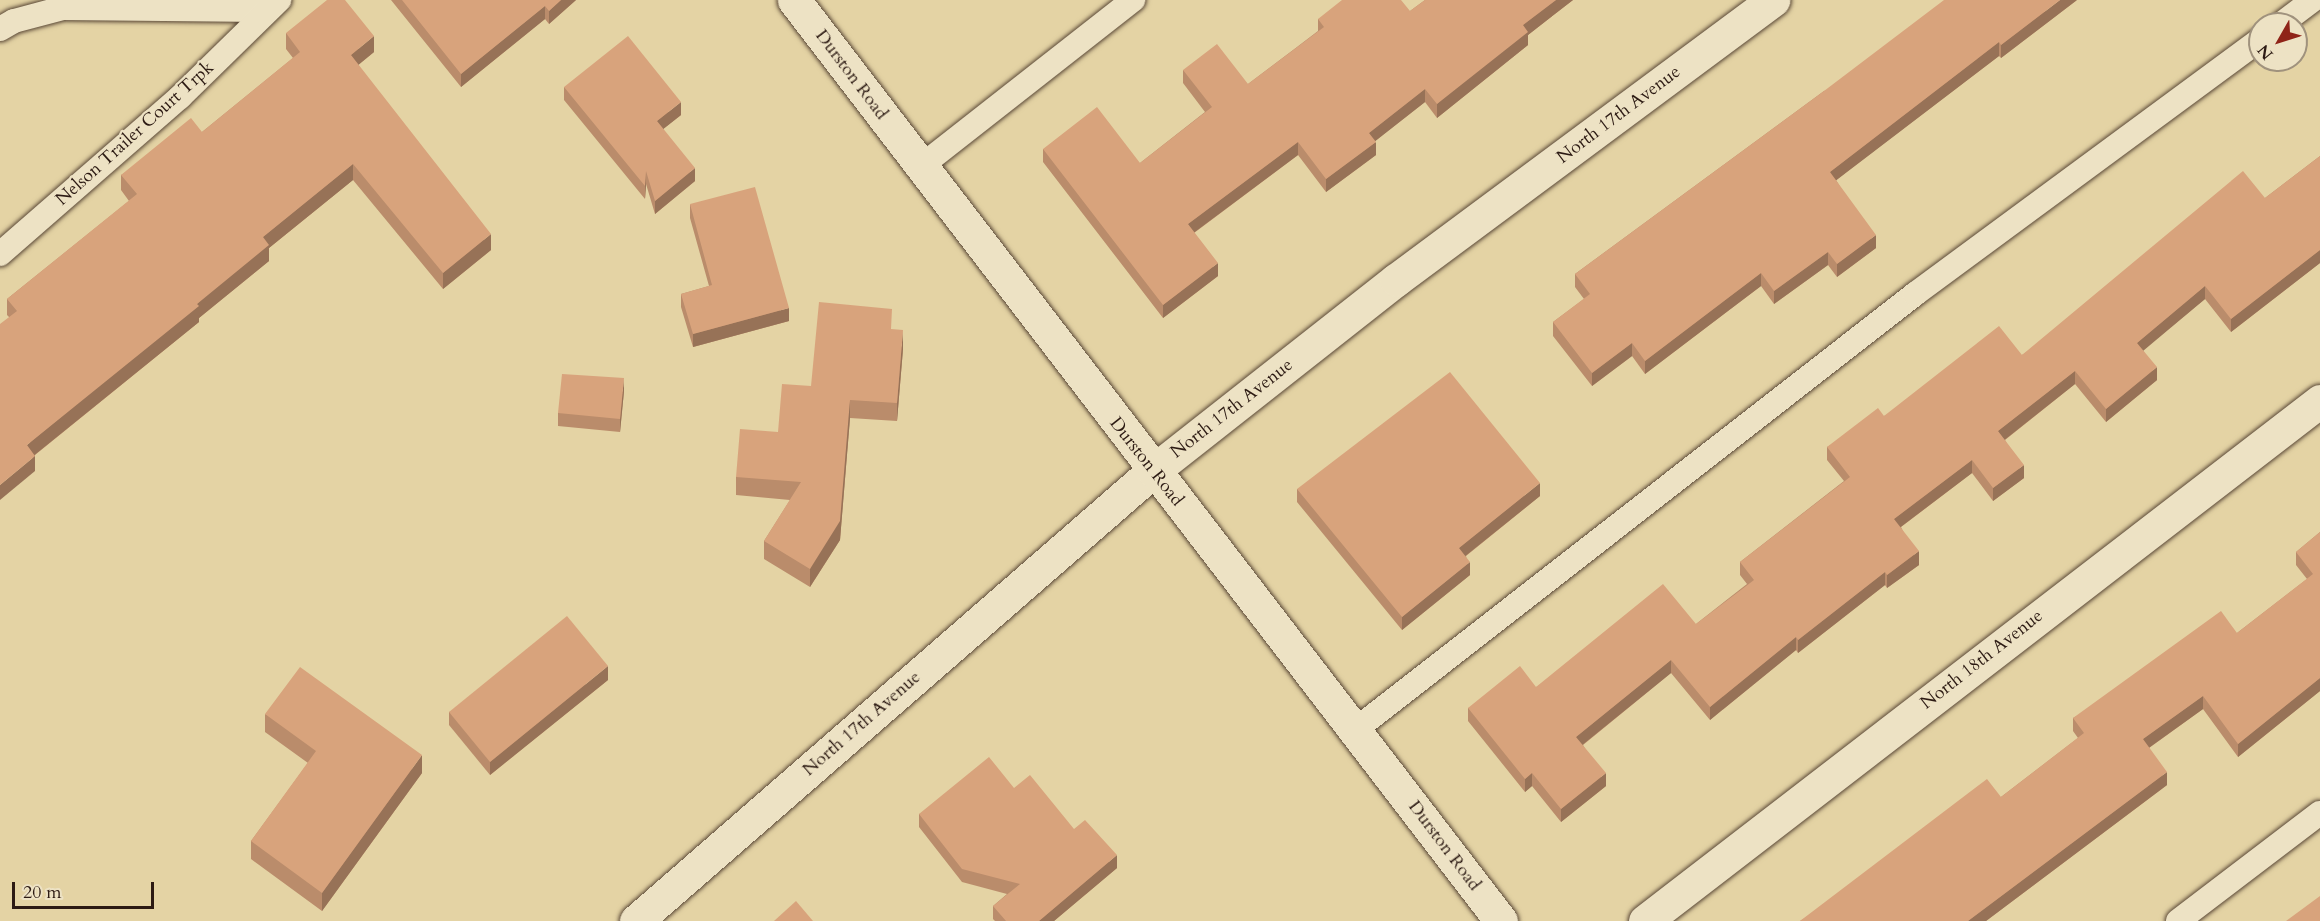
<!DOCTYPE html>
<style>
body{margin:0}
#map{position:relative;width:2320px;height:921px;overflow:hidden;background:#e4d3a4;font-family:Cardo,serif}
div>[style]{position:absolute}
.roads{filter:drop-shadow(0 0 2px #5a4837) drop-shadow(0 0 2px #5a4837)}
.service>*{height:24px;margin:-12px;padding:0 12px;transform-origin:12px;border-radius:12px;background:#ede2c4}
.minor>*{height:33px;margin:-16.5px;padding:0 16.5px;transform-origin:16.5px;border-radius:16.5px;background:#ede2c4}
.secondary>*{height:33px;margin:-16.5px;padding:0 16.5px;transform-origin:16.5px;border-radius:16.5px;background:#ede2c4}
.wall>*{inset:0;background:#ba8c6b}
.shaded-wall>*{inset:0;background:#977257}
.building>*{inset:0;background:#d8a37c}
span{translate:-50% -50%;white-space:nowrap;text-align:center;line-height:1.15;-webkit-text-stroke:4.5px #ede2c4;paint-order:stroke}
.street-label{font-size:18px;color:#2c1a13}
.north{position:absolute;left:2248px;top:12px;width:60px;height:60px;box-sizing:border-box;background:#ede2c4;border:2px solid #a0927d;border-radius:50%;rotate:231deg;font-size:16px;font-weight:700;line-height:24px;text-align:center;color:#2c1a13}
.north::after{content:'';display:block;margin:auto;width:21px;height:27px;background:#8f2418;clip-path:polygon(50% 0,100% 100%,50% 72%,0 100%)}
.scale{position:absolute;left:12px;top:882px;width:142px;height:27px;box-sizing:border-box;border:3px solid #2c1a13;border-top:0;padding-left:8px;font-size:18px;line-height:21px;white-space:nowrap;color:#2c1a13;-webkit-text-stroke:4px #ede2c4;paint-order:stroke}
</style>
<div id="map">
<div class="roads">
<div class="service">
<div style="left:2281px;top:24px;width:40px;rotate:-37deg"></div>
<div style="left:0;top:29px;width:16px;rotate:-30deg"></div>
<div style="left:14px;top:21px;width:51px;rotate:-14.9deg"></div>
<div style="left:63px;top:8px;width:202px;rotate:0.6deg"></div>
<div style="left:920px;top:167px;width:271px;rotate:-38.1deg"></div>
<div style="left:0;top:254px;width:239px;rotate:-41.1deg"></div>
<div style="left:180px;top:97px;width:139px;rotate:-44.4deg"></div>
<div style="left:1355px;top:730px;width:710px;rotate:-37.9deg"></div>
<div style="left:1915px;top:294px;width:428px;rotate:-36.4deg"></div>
<div style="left:2178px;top:921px;width:178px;rotate:-37.3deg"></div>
</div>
<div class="minor">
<div style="left:636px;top:921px;width:685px;rotate:-41.04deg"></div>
<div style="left:1153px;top:471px;width:309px;rotate:-38.2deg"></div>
<div style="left:1396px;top:280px;width:470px;rotate:-36.6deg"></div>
<div style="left:1645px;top:921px;width:852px;rotate:-37.61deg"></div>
</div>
<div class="secondary">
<div style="left:794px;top:0;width:1161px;rotate:52.49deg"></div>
</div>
</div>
<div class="wall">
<div style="clip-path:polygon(391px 0,576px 0,549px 24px,545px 19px,461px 87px)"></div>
<div style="clip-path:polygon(1425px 0,1573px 0,1528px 35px,1528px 45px,1437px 118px,1425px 102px,1375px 141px,1376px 155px,1326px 192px,1298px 155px,1194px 233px,1218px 276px,1163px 318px,1043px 162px,1043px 149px,1140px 163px,1205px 112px,1183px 83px,1183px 70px,1248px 84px,1318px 31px,1318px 19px,1410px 11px)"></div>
<div style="clip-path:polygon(2077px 0,2001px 58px,1999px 56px,1836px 180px,1876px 248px,1837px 277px,1828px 265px,1774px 304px,1761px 286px,1645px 374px,1632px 356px,1592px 386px,1553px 336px,1553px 322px,1584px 299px,1575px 287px,1575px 274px,1824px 91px)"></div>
<div style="clip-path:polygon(286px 33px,374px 52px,358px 65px,491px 250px,443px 289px,353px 180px,269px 248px,269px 261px,199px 318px,199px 322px,35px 455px,35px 471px,9px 317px,7px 315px,7px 299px,129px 201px,121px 190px,121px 175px,202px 132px,293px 58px,286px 49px)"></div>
<div style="clip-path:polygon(564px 87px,681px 115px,663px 129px,695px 181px,655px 214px,646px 184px,645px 199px,564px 100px)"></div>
<div style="clip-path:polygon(2320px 156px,2320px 263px,2231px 332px,2205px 299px,2143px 350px,2157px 380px,2106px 422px,2075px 384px,2005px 440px,2024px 478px,1993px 501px,1972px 473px,1901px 527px,1919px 565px,1887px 588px,1885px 585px,1798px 653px,1796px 650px,1710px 720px,1671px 673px,1583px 745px,1606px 786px,1561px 822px,1532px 786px,1525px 792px,1468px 721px,1468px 708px,1536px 687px,1696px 624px,1747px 584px,1740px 575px,1740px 562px,1844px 481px,1827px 460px,1827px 447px,1884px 416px,2022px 355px,2265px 198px)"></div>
<div style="clip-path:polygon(690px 204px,789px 321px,693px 347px,681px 307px,681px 294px,709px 286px,690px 218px)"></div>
<div style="clip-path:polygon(892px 330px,903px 349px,897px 421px,850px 418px,840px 540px,810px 587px,764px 559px,764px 541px,790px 500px,736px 495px,736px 477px,778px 432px)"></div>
<div style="clip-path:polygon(624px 391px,620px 432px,558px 426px,558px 413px)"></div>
<div style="clip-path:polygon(1297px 489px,1540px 496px,1466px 556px,1470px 575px,1402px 630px,1297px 502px)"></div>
<div style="clip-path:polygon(2320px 532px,2320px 691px,2238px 757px,2203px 709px,2149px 748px,2167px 785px,1986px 921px,1800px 921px,2001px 797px,2078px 738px,2073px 731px,2073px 718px,2237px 633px,2307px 579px,2296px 565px,2296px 552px)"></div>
<div style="clip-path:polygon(608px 680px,490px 775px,449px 725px,449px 712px)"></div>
<div style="clip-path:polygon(265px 714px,422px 773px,322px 911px,251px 859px,251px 841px,308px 763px,265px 732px)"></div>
<div style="clip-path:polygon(1014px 788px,1117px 868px,1054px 921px,995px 921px,993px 919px,993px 906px,1007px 894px,962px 882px,919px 827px,919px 814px)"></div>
</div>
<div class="shaded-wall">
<div style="clip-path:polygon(561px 0,576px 0,549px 24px,549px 11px)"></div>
<div style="clip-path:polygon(1556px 0,1573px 0,1528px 35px,1528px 45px,1437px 118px,1437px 104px,1523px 25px)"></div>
<div style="clip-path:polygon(2060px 0,2077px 0,2001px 58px,2001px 45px)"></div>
<div style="clip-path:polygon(545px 6px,545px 19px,461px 87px,461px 74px)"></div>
<div style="clip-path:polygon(374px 36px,374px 52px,351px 71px,351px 55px)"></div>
<div style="clip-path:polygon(1999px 42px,1999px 56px,1830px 185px,1830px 172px)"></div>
<div style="clip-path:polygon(1425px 89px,1425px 102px,1369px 146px,1369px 133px)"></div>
<div style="clip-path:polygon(681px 102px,681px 115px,657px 134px,657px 121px)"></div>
<div style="clip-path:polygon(1298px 142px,1298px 155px,1188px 237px,1188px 224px)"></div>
<div style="clip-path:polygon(1376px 142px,1376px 155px,1326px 192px,1326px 179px)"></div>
<div style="clip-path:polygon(353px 164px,353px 180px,269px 248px,269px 261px,199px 318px,199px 322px,27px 461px,27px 445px,197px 304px,263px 237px)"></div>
<div style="clip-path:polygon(695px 168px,695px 181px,655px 214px,655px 201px)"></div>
<div style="clip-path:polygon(646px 171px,646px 184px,645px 199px,645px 186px)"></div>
<div style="clip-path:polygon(491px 234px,491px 250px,443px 289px,443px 273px)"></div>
<div style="clip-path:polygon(1876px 235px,1876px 248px,1837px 277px,1837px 264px)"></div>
<div style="clip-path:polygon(2320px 250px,2320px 263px,2231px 332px,2231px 319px)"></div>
<div style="clip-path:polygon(1828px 252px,1828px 265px,1774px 304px,1774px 291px)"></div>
<div style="clip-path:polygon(1218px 263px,1218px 276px,1163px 318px,1163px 305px)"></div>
<div style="clip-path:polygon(1761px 273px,1761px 286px,1645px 374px,1645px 361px)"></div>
<div style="clip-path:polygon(2205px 286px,2205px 299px,2137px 356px,2137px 343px)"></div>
<div style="clip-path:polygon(789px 308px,789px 321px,693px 347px,693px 334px)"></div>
<div style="clip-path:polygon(903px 330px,903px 349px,897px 421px,897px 403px)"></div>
<div style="clip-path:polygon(1632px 343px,1632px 356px,1592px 386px,1592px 373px)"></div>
<div style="clip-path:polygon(2157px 367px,2157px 380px,2106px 422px,2106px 409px)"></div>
<div style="clip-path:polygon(2075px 371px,2075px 384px,1998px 445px,1998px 431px)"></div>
<div style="clip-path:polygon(624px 378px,624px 391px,620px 432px,620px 419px)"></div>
<div style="clip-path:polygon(850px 400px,850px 418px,840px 540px,810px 587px,810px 569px)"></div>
<div style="clip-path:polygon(35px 456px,35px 471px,0 500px,0 485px)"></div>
<div style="clip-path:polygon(1972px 460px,1972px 473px,1894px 532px,1894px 519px)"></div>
<div style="clip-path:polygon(2024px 465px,2024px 478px,1993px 501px,1993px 488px)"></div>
<div style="clip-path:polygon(1540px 483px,1540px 496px,1459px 561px,1459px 548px)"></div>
<div style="clip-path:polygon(1919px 551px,1919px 565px,1887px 588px,1887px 575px)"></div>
<div style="clip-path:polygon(1470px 562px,1470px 575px,1402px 630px,1402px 617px)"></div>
<div style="clip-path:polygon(1885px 572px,1885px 585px,1798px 653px,1798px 640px)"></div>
<div style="clip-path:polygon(1796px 637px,1796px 650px,1710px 720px,1710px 707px)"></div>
<div style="clip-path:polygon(1671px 660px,1671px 673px,1576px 750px,1576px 737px)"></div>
<div style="clip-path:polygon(608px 666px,608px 680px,490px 775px,490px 762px)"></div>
<div style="clip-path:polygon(2320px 678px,2320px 691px,2238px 757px,2238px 744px)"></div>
<div style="clip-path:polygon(2203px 696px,2203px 709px,2143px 752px,2143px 739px)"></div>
<div style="clip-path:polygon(422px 755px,422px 773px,322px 911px,322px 893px)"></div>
<div style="clip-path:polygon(2167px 772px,2167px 785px,1986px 921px,1968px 921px)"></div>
<div style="clip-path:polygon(1532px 773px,1532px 786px,1525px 792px,1525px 779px)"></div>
<div style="clip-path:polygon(1606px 773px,1606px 786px,1561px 822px,1561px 809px)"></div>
<div style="clip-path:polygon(1117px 855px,1117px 868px,1054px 921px,1039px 921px)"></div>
</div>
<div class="building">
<div style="clip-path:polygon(327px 0,345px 0,374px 36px,351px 55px,491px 234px,443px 273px,353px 164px,263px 237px,269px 245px,197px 304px,199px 306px,27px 445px,35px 456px,0 485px,0 324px,17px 311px,7px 299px,137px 194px,121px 175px,191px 118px,202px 132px,300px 52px,286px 33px)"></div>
<div style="clip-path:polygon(402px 0,561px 0,549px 11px,545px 6px,461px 74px)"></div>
<div style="clip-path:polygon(1342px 0,1401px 0,1410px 11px,1425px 0,1556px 0,1523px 25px,1528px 32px,1437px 104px,1425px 89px,1369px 133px,1376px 142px,1326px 179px,1298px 142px,1188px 224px,1218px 263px,1163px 305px,1043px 149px,1097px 107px,1140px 163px,1212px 107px,1183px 70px,1217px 44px,1248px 84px,1324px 27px,1318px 19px)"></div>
<div style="clip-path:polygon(1944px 0,2060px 0,2001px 45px,1999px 42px,1830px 172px,1876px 235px,1837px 264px,1828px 252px,1774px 291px,1761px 273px,1645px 361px,1632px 343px,1592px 373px,1553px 322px,1590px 294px,1575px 274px,1824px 91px)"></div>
<div style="clip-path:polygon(628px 36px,681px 102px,657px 121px,695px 168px,655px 201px,646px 171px,645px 186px,564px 87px)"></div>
<div style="clip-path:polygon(2320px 156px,2320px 250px,2231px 319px,2205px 286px,2137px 343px,2157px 367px,2106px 409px,2075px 371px,1998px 431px,2024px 465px,1993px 488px,1972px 460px,1894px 519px,1919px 551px,1887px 575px,1885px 572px,1798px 640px,1796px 637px,1710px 707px,1671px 660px,1576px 737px,1606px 773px,1561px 809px,1532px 773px,1525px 779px,1468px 708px,1520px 666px,1536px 687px,1663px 584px,1696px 624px,1754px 580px,1740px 562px,1850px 477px,1827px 447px,1878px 408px,1884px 416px,1999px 326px,2022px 355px,2243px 171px,2265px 198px)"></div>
<div style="clip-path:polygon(755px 187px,789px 308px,693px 334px,681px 294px,712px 285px,690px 204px)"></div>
<div style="clip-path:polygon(819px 302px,892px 309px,891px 329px,903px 330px,897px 403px,850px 400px,840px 521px,810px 569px,764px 541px,801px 482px,736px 477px,740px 429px,778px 432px,782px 384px,811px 386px)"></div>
<div style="clip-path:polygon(1450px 372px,1540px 483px,1459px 548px,1470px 562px,1402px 617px,1297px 489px)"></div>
<div style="clip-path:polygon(562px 374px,624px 378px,620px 419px,558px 413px)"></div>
<div style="clip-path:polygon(2320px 532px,2320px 678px,2238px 744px,2203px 696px,2143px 739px,2167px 772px,1968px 921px,1800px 921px,1987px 779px,2001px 797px,2084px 733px,2073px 718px,2221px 611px,2237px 633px,2313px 574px,2296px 552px)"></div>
<div style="clip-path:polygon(567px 616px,608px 666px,490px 762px,449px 712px)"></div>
<div style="clip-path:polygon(300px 667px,422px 755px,322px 893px,251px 841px,316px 751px,265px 714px)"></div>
<div style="clip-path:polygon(989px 757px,1014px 788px,1030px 775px,1074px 829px,1085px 820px,1117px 855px,1039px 921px,1006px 921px,993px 906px,1020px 884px,962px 869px,919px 814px)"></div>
<div style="clip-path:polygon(2320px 896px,2320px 921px,2286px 921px)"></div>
<div style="clip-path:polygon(796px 901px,813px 921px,774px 921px)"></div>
</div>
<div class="street-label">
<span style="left:851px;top:75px;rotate:53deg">Durston Road</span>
<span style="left:1619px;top:115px;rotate:-37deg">North 17th Avenue</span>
<span style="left:135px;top:134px;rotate:-42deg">Nelson Trailer Court Trpk</span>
<span style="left:1232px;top:409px;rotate:-38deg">North 17th Avenue</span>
<span style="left:1146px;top:462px;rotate:52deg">Durston Road</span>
<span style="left:1982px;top:660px;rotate:-38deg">North 18th Avenue</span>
<span style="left:862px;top:724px;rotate:-41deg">North 17th Avenue</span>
<span style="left:1444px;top:846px;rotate:53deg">Durston Road</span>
</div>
<div class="north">N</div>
<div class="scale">20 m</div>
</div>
